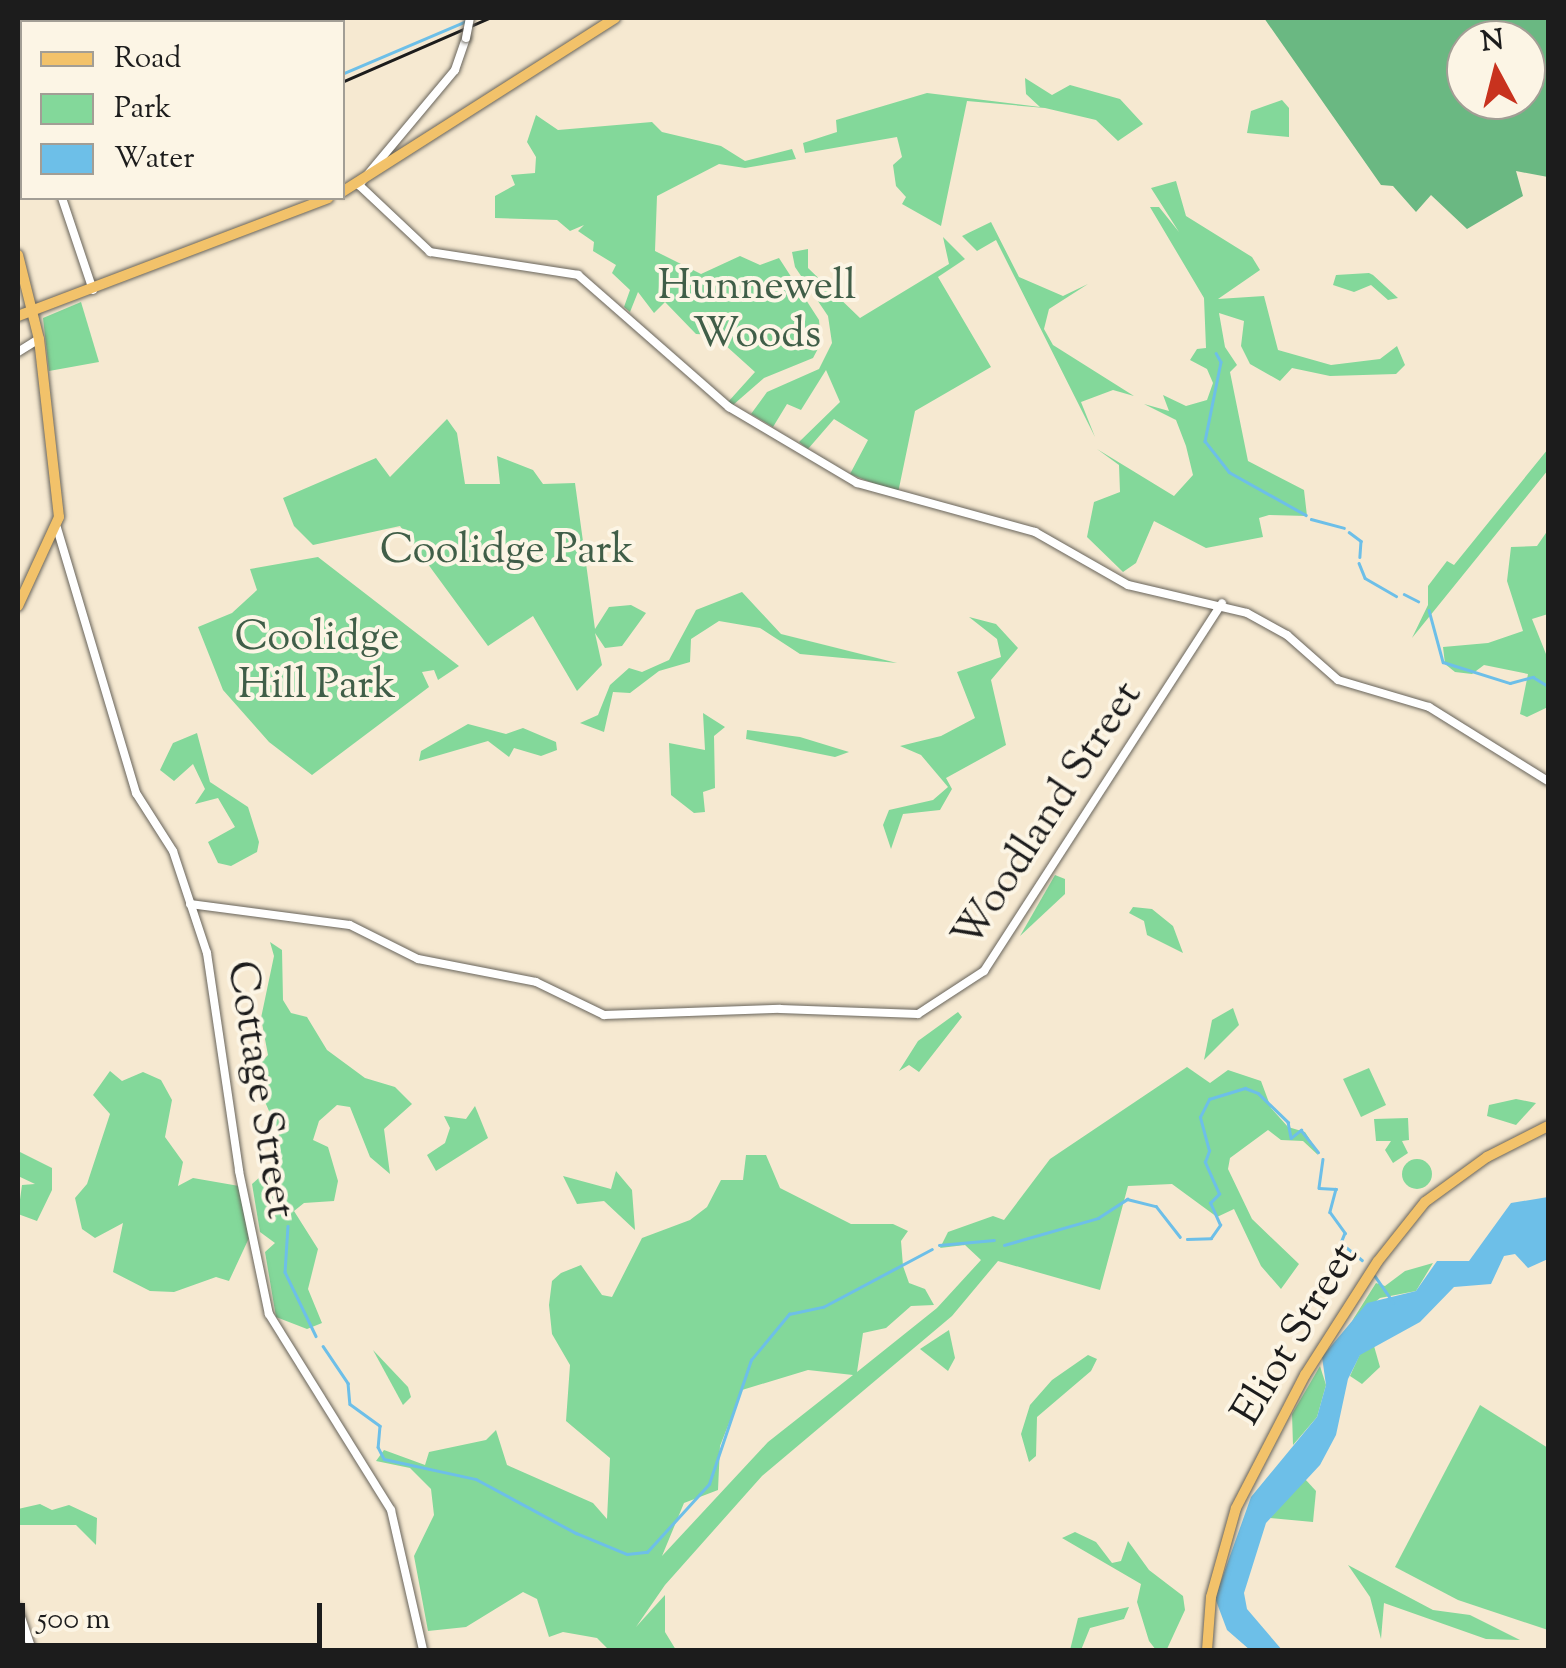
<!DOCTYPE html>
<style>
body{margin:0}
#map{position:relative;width:1566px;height:1668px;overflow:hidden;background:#f6e9d1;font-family:"Sorts Mill Goudy",serif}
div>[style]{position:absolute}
.green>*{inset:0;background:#83d89a}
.round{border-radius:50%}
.forest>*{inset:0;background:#6ab882}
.water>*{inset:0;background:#6dbfe8}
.stream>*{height:2.5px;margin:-1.25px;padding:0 1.25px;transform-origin:1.25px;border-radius:1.25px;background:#6dbfe8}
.roads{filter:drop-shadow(0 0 2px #68645b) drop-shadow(0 0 2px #68645b)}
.minor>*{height:8px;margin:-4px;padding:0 4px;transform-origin:4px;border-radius:4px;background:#fff}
.major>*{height:10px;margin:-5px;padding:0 5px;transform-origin:5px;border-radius:5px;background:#f2c26a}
.rail>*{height:2.5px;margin:-1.25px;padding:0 1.25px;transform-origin:1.25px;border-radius:1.25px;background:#1c1c1c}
.bridges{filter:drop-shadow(0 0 2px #68645b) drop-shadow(0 0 2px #68645b)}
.minor-bridge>*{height:8px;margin:-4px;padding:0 4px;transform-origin:4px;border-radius:4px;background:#fff}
span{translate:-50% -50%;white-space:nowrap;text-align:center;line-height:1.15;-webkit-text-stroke:8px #fcf5e5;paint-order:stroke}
.park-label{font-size:42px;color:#405e48}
.street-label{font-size:42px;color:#1c1c1c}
.frame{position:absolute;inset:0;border:20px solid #1c1c1c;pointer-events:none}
.legend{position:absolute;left:20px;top:20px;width:325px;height:180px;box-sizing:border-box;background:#fcf5e5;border:2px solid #a29e95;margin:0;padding:12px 18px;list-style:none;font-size:30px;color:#1c1c1c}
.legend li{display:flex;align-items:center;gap:20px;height:50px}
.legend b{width:50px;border:2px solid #a29e95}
.north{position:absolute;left:1446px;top:20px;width:100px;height:100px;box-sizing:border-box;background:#fcf5e5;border:2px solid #a29e95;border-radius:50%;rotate:353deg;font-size:28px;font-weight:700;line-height:40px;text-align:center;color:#1c1c1c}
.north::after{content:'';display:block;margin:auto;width:35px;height:45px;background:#c8321e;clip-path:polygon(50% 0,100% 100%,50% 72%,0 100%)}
.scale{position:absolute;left:20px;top:1603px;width:302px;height:45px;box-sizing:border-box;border:5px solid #1c1c1c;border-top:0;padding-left:12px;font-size:30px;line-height:35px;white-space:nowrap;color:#1c1c1c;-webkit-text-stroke:8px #fcf5e5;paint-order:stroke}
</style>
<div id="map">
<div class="green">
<div style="clip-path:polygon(1025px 78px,1052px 95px,1070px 85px,1120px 99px,1143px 124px,1118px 141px,1096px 120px,1045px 108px,967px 101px,941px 226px,902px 204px,906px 197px,896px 186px,893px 165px,902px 157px,897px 137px,805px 153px,803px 143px,837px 132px,836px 120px,927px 93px,1040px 107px,1026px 94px)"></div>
<div style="clip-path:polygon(1282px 100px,1289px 108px,1289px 137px,1247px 133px,1251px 111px)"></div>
<div style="clip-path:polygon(536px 115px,558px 130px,652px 122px,662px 132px,721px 146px,745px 161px,792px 149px,796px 159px,745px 168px,719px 164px,657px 196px,655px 251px,701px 274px,740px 256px,760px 265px,779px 258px,819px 320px,821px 343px,813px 358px,764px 378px,733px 405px,728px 402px,755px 372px,714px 335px,696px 334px,665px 302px,654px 313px,638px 292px,630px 312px,624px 307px,630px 290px,612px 273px,616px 265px,593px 251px,594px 242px,578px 231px,584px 225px,570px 231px,557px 220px,495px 218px,495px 196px,515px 185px,511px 175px,535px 173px,536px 157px,527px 142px)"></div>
<div style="clip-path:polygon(1176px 181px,1186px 216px,1252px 257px,1260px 270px,1218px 299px,1264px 296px,1278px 350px,1331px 365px,1380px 359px,1397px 346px,1405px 365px,1396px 374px,1330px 376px,1292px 368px,1280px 381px,1250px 364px,1241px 346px,1244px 321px,1219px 313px,1225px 347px,1237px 365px,1230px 372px,1248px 461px,1304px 490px,1307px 516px,1269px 515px,1259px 518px,1263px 537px,1206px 548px,1154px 521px,1136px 563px,1123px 572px,1087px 537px,1094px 502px,1120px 492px,1119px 465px,1097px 449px,1174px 496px,1193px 475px,1186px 446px,1176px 420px,1144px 404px,1169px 411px,1163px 395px,1186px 406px,1207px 400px,1213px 383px,1207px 369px,1190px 360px,1197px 349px,1206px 348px,1204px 298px,1150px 207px,1159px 207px,1179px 232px,1151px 188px)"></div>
<div style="clip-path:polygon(991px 222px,1019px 277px,1063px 296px,1088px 284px,1049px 309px,1044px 329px,1053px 345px,1134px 396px,1113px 390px,1081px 402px,1095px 437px,996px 240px,977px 251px,962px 236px)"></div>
<div style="clip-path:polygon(943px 237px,965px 259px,938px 277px,991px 367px,915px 411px,898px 493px,850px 474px,868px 440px,834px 419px,808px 449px,799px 442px,840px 402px,826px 370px,801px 410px,787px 404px,773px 427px,751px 414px,767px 392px,819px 369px,832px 343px,828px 316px,795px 267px,792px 252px,808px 249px,808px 268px,860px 318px,949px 264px)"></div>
<div style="clip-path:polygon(1369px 273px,1373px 275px,1398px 298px,1388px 300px,1371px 285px,1354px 292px,1333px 285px,1336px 275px)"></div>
<div style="clip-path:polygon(81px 302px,99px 362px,49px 371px,43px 318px)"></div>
<div style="clip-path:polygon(447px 419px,457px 433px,465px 484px,500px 484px,497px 456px,533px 470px,543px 484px,575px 483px,595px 629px,609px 607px,631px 605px,646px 613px,622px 646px,605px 648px,595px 633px,602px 665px,577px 691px,533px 616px,488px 646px,400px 526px,313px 545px,294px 526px,283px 498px,376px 458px,390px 477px)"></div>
<div style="clip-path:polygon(1548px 449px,1548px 470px,1412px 638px,1428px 605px,1428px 586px,1447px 561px,1454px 565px)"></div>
<div style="clip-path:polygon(1548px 530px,1548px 614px,1532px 619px,1548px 659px,1548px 707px,1527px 717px,1520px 714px,1528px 674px,1484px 665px,1472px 674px,1455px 672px,1445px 664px,1443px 647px,1488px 643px,1523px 631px,1507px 581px,1511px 547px,1537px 546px)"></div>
<div style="clip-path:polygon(318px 557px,459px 666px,438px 680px,434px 670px,422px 672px,429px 687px,312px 775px,269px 742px,223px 690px,198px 627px,232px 613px,257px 590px,250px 569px)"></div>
<div style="clip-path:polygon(742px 592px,781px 634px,897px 663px,800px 654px,760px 628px,719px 621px,691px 639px,690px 662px,659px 671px,630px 693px,613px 692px,604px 732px,580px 723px,598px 715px,610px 685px,629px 668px,642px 672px,669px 660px,696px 610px)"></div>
<div style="clip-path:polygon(969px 617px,996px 624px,1018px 648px,991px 680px,1006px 745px,946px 778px,952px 789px,940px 810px,903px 814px,891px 849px,883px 825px,889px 810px,933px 800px,948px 787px,921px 755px,900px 746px,941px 736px,975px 718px,957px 672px,1001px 657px,997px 639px)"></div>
<div style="clip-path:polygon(703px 713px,725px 727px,714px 736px,715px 788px,703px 792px,705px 812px,694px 813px,671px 795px,669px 743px,705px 750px)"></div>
<div style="clip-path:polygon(468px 724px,506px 734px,523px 728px,556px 742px,557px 750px,541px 756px,514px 748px,509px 757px,488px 741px,419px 761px,421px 751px)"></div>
<div style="clip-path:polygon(747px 730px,800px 737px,849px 752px,835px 757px,746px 739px)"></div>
<div style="clip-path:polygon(197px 733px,210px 782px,248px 807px,259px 842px,257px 852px,231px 866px,218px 863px,208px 842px,235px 827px,218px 798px,195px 804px,205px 789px,193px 764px,174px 781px,160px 770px,173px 743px)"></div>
<div style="clip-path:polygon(1055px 875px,1065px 879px,1065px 894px,1020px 936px)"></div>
<div style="clip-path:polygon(1133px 907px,1152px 909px,1173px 926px,1183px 953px,1147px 935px,1144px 921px,1129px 913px)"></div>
<div style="clip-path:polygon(270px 942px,282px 950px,283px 1000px,291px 1013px,307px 1017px,327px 1050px,365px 1078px,395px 1087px,412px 1104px,384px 1129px,390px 1174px,370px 1157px,350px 1107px,337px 1105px,319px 1121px,313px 1140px,328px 1147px,338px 1181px,334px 1201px,304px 1203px,294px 1211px,318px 1249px,308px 1289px,322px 1323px,307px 1329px,276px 1317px,265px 1252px,275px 1243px,260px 1232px,252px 1184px,271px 1167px,279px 1134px,252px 1072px,268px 1055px,261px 1018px,274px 956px)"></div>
<div style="clip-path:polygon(1233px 1008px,1239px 1025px,1204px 1060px,1212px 1020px)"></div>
<div style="clip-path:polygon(958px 1012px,962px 1017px,919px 1072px,909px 1065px,899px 1071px,918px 1041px)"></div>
<div style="clip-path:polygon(evenodd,1187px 1067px,1210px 1083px,1228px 1070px,1261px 1081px,1271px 1108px,1288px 1127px,1305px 1132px,1316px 1149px,1318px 1155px,1303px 1141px,1281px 1140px,1268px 1130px,1230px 1158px,1228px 1169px,1252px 1219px,1299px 1264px,1281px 1289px,1261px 1266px,1234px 1209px,1217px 1217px,1172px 1184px,1128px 1186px,1100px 1290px,998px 1261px,952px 1316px,762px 1476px,665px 1585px,636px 1627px,665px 1595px,665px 1632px,676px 1650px,609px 1650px,597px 1638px,563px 1632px,549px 1637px,537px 1599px,523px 1592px,466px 1627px,428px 1631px,414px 1556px,434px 1515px,431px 1489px,410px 1468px,376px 1461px,384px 1450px,425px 1465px,429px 1452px,486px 1440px,496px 1430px,507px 1465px,593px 1503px,607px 1519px,610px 1458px,566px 1421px,570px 1365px,552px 1334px,549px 1305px,552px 1281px,561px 1273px,581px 1265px,602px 1295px,612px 1297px,642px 1238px,690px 1220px,707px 1207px,721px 1180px,743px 1180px,746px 1155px,766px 1155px,780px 1188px,851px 1224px,893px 1224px,908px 1231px,901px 1241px,903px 1266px,909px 1283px,925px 1289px,934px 1305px,911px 1306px,886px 1328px,863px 1333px,857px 1372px,937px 1308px,981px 1260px,965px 1245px,940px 1248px,948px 1232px,993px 1216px,1004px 1220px,1050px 1159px,1187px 1067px,808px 1370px,853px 1375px,768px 1442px,662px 1556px,684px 1503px,718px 1490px,720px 1446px,742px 1390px,808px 1370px)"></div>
<div style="clip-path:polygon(1369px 1068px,1386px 1105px,1361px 1117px,1343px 1079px)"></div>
<div style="clip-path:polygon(110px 1071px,122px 1081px,143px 1072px,161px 1080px,172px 1100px,165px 1137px,183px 1162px,178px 1186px,193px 1178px,239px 1186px,249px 1238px,229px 1281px,216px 1277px,174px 1292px,150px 1291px,113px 1272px,123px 1223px,95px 1238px,82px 1229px,75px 1198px,87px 1184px,110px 1114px,93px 1095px)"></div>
<div style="clip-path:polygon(1516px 1099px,1536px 1103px,1516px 1125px,1487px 1116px,1489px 1105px)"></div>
<div style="clip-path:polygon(475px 1106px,488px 1138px,436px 1171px,427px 1155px,445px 1143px,450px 1128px,444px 1116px,466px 1119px)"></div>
<div style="clip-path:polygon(1408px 1118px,1409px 1140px,1402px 1141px,1408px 1153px,1393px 1163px,1385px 1150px,1391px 1141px,1376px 1141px,1374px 1119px)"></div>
<div style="clip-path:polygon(18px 1151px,52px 1168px,52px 1190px,37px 1221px,18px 1214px,22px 1185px,35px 1184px,18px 1176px)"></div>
<div class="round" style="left:1402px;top:1159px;width:30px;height:30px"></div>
<div style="clip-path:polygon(616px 1171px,632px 1190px,635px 1230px,604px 1201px,577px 1204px,563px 1176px,611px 1189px)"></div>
<div style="clip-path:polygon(1433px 1263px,1416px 1291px,1380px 1298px,1352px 1321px,1376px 1283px,1385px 1286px,1405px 1271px)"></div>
<div style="clip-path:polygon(949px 1330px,955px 1358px,948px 1371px,920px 1349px)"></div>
<div style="clip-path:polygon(1374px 1346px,1380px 1367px,1362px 1384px,1350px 1376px,1360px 1354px)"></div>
<div style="clip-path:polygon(373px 1350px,408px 1387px,411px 1397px,403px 1405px)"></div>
<div style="clip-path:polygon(1088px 1355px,1097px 1359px,1091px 1371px,1037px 1417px,1036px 1456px,1029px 1462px,1021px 1434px,1030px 1405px,1052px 1380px)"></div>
<div style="clip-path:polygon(1320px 1366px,1326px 1385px,1317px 1417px,1293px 1445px,1292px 1414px)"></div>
<div style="clip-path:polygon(1480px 1405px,1548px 1448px,1548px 1630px,1458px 1600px,1395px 1567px)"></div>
<div style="clip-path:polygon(1305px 1479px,1316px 1491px,1313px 1522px,1270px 1518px)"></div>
<div style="clip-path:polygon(40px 1504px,52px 1510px,69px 1505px,97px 1518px,96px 1545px,76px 1525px,18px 1525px,18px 1509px)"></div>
<div style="clip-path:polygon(1075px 1532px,1096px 1542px,1112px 1563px,1121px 1561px,1128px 1541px,1149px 1570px,1183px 1596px,1185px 1610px,1167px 1649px,1156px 1650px,1149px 1641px,1137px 1602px,1141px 1584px,1062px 1538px)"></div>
<div style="clip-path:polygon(1348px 1565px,1433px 1610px,1470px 1615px,1520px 1640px,1486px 1639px,1384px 1603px,1381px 1639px,1370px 1597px)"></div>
<div style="clip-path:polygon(1129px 1607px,1124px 1619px,1090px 1628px,1081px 1650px,1070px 1650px,1078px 1618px)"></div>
</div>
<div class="forest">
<div style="clip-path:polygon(evenodd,1264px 18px,1548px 18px,1548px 177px,1516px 171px,1523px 196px,1467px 229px,1431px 195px,1416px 212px,1393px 186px,1381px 185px,1264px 18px,1466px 40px,1526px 40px,1526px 100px,1466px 100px,1466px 40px)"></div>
</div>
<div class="water">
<div style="clip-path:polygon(1548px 1197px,1548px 1259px,1528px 1268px,1515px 1254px,1504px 1256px,1491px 1284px,1454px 1287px,1420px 1322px,1360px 1355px,1348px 1379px,1336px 1435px,1320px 1465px,1266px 1523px,1244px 1593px,1247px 1609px,1282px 1650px,1250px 1650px,1227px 1630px,1215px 1598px,1251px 1497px,1317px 1417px,1326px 1385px,1322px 1357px,1367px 1303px,1416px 1291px,1437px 1261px,1469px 1261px,1511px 1203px)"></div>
</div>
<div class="stream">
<div style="left:342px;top:74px;width:135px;rotate:-23.1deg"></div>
<div style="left:18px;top:175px;width:4px;rotate:-27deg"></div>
<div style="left:1216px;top:353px;width:10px;rotate:61deg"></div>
<div style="left:1221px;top:362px;width:81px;rotate:101.4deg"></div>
<div style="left:1205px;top:441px;width:39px;rotate:52deg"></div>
<div style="left:1229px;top:472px;width:88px;rotate:29.2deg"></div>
<div style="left:1311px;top:519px;width:34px;rotate:15deg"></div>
<div style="left:1349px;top:532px;width:15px;rotate:37deg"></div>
<div style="left:1361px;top:541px;width:16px;rotate:94deg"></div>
<div style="left:1359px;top:563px;width:16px;rotate:68deg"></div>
<div style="left:1365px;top:578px;width:36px;rotate:30deg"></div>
<div style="left:1404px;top:594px;width:16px;rotate:27deg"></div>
<div style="left:1429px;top:610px;width:54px;rotate:74.9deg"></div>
<div style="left:1443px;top:662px;width:70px;rotate:17.4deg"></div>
<div style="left:1510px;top:683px;width:24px;rotate:-15deg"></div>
<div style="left:1533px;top:677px;width:17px;rotate:31deg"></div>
<div style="left:1323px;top:1159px;width:29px;rotate:98deg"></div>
<div style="left:1319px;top:1188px;width:17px;rotate:3deg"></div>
<div style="left:1336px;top:1189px;width:24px;rotate:105deg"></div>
<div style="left:1330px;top:1212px;width:26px;rotate:54deg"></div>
<div style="left:1345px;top:1233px;width:11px;rotate:112deg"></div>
<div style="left:1341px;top:1243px;width:27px;rotate:39deg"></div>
<div style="left:288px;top:1226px;width:46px;rotate:93.7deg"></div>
<div style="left:285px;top:1272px;width:71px;rotate:64.2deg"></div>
<div style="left:1187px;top:1239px;width:24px;rotate:-2deg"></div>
<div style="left:1211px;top:1238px;width:16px;rotate:-55deg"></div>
<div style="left:1220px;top:1225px;width:24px;rotate:-114deg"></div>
<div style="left:1210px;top:1203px;width:13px;rotate:-45deg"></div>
<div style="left:1219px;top:1194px;width:35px;rotate:-114deg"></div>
<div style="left:1205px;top:1162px;width:12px;rotate:-70deg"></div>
<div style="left:1209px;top:1151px;width:35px;rotate:-105deg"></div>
<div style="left:1200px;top:1117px;width:20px;rotate:-63deg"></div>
<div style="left:1209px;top:1099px;width:38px;rotate:-17deg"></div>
<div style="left:1245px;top:1088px;width:14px;rotate:21deg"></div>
<div style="left:1258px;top:1093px;width:42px;rotate:44deg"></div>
<div style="left:1288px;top:1122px;width:16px;rotate:79deg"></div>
<div style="left:1291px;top:1138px;width:13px;rotate:-39deg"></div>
<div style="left:1301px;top:1130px;width:28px;rotate:52deg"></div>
<div style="left:939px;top:1245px;width:55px;rotate:-5.2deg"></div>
<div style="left:1004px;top:1245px;width:98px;rotate:-16deg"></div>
<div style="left:1098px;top:1218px;width:35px;rotate:-33deg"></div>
<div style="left:1127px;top:1199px;width:30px;rotate:14deg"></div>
<div style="left:1156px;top:1206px;width:39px;rotate:52deg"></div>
<div style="left:1375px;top:1276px;width:32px;rotate:55deg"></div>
<div style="left:323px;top:1346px;width:45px;rotate:56deg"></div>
<div style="left:348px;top:1383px;width:21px;rotate:85deg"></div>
<div style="left:350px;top:1404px;width:37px;rotate:36deg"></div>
<div style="left:380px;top:1426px;width:21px;rotate:95deg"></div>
<div style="left:378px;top:1447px;width:13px;rotate:63deg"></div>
<div style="left:384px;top:1459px;width:94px;rotate:12.3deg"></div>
<div style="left:476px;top:1479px;width:114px;rotate:28.4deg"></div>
<div style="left:576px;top:1533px;width:55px;rotate:22.4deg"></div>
<div style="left:627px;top:1554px;width:20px;rotate:-6deg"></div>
<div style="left:647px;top:1552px;width:92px;rotate:-47.6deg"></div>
<div style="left:709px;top:1484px;width:131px;rotate:-71.3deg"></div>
<div style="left:751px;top:1360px;width:60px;rotate:-50.4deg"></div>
<div style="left:789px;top:1314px;width:35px;rotate:-12deg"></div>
<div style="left:823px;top:1307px;width:123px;rotate:-28deg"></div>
</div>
<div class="roads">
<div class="minor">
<div style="left:466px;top:38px;width:34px;rotate:109deg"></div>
<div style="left:455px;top:70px;width:150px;rotate:129.9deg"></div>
<div style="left:359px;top:185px;width:98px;rotate:43.3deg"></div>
<div style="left:430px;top:252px;width:150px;rotate:8.8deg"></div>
<div style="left:578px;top:275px;width:201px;rotate:41.2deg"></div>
<div style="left:729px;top:407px;width:149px;rotate:30.7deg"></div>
<div style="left:857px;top:483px;width:185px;rotate:15.4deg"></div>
<div style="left:1035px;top:532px;width:107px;rotate:29.7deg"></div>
<div style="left:1128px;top:585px;width:122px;rotate:13.2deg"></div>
<div style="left:1247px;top:613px;width:46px;rotate:28.8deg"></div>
<div style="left:1287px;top:635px;width:68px;rotate:41.4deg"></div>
<div style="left:1338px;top:680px;width:95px;rotate:16.5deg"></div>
<div style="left:1429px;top:707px;width:140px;rotate:31.9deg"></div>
<div style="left:18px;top:168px;width:4px;rotate:-27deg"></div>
<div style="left:62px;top:198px;width:97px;rotate:71.4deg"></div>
<div style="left:18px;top:352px;width:25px;rotate:-32deg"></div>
<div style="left:57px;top:528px;width:277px;rotate:73.4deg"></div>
<div style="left:136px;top:793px;width:69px;rotate:57.5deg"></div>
<div style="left:173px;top:851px;width:108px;rotate:71.6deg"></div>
<div style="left:207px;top:953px;width:220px;rotate:81.6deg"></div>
<div style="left:239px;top:1171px;width:146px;rotate:78.2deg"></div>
<div style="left:269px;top:1314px;width:231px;rotate:58.1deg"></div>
<div style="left:391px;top:1510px;width:144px;rotate:77.1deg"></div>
<div style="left:190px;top:904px;width:161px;rotate:7.5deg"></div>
<div style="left:350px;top:925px;width:76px;rotate:26.6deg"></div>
<div style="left:418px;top:959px;width:120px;rotate:11deg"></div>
<div style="left:536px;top:982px;width:76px;rotate:25.9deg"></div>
<div style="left:604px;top:1015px;width:176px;rotate:-2deg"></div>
<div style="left:780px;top:1009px;width:138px;rotate:2.1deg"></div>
<div style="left:918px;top:1014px;width:79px;rotate:-33.1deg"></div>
<div style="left:984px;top:971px;width:438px;rotate:-57.1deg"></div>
<div style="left:18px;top:1608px;width:44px;rotate:71.6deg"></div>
</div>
<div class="major">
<div style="left:342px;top:192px;width:324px;rotate:-32.5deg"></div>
<div style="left:18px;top:255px;width:87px;rotate:76deg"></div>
<div style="left:39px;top:339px;width:179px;rotate:83.6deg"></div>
<div style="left:59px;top:517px;width:98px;rotate:114.7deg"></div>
<div style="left:18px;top:316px;width:332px;rotate:-20.8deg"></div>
<div style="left:1207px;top:1650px;width:53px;rotate:-85.7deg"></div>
<div style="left:1211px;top:1597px;width:92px;rotate:-74.3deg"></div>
<div style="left:1236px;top:1508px;width:150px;rotate:-62.6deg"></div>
<div style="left:1305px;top:1375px;width:135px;rotate:-57.4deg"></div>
<div style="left:1378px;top:1261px;width:75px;rotate:-51.5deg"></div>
<div style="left:1425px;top:1202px;width:77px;rotate:-36deg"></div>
<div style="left:1487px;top:1157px;width:68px;rotate:-26.9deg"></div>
</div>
</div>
<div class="rail">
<div style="left:342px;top:82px;width:160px;rotate:-23.5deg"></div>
<div style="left:18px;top:185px;width:4px;rotate:-27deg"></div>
</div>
<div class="bridges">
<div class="minor-bridge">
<div style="left:466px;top:38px;width:20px;rotate:-79deg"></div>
</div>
</div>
<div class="park-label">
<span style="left:757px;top:312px">Hunnewell<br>Woods</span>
<span style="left:507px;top:552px">Coolidge Park</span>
<span style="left:317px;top:663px">Coolidge<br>Hill Park</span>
</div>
<div class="street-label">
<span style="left:1049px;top:816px;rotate:-57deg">Woodland Street</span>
<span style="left:259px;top:1090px;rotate:81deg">Cottage Street</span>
<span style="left:1297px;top:1335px;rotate:-59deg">Eliot Street</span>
</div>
<div class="frame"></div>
<ul class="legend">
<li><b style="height:12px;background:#f2c26a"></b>Road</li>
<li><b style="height:28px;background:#83d89a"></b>Park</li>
<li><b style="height:28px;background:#6dbfe8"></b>Water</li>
</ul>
<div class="north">N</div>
<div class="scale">500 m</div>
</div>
